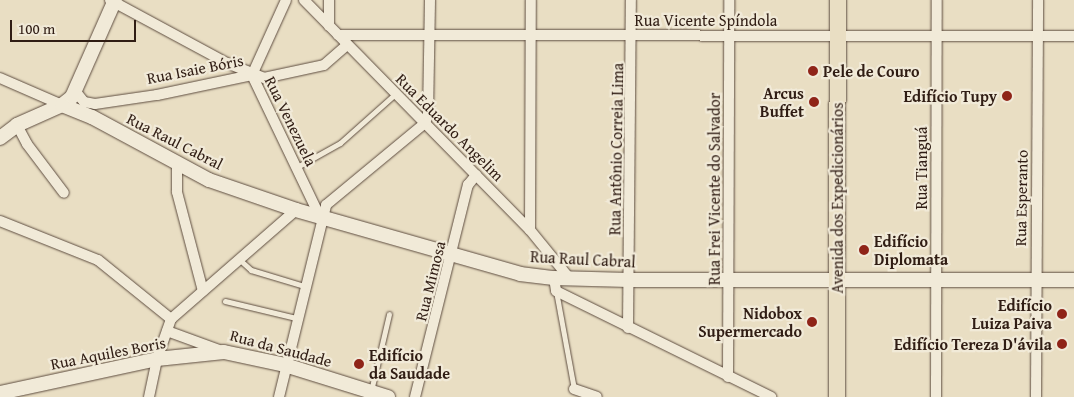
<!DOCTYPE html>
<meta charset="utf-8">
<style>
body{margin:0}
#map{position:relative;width:1074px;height:397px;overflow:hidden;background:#e9dec3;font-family:"Gentium Book Plus",serif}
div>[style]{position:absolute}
.roads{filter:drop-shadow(0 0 1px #5e4d40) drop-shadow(0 0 1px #5e4d40)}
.lane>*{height:5px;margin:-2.5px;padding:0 2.5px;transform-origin:2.5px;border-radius:2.5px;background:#f1ead8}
.street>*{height:10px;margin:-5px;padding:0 5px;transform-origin:5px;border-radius:5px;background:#f1ead8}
.secondary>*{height:14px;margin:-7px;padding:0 7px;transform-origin:7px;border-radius:7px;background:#f1ead8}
.primary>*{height:16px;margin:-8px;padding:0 8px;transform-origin:8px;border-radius:8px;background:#e9dec3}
.dots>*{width:14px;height:14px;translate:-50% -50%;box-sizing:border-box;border:2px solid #f1ead8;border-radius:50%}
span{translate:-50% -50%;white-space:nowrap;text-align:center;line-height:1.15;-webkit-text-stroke:4.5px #f1ead8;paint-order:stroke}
.street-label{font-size:16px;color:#301d14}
.poi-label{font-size:16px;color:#301d14;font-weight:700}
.left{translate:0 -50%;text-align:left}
.right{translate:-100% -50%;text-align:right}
.scale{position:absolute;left:10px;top:20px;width:126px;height:22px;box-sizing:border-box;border:2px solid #301d14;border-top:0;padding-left:6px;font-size:15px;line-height:18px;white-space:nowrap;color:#301d14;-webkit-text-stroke:4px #f1ead8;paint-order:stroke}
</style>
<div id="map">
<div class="roads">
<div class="lane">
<div style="left:297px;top:167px;width:49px;rotate:-29.2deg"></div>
<div style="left:340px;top:143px;width:74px;rotate:-41.7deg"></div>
<div style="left:240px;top:260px;width:15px;rotate:42deg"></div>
<div style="left:251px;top:270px;width:55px;rotate:16.8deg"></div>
<div style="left:556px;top:291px;width:100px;rotate:79.6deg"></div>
<div style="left:225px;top:301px;width:73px;rotate:13.5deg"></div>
<div style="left:371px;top:391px;width:79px;rotate:-76.8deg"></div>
</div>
<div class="street">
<div style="left:110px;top:0;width:133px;rotate:28.3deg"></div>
<div style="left:227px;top:63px;width:40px;rotate:22deg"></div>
<div style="left:264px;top:78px;width:61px;rotate:-12.2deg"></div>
<div style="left:324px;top:65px;width:30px;rotate:-41deg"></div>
<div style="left:304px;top:0;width:322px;rotate:45.5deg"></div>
<div style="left:530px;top:230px;width:63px;rotate:50.8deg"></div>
<div style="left:329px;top:26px;width:26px;rotate:-90deg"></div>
<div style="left:338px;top:35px;width:736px;rotate:0.08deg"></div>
<div style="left:252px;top:75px;width:157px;rotate:64.4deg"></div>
<div style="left:252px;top:75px;width:82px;rotate:-65.6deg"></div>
<div style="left:0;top:78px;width:68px;rotate:23.5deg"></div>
<div style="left:76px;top:92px;width:13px;rotate:51deg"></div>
<div style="left:84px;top:102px;width:11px;rotate:10deg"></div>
<div style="left:95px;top:104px;width:63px;rotate:-8.3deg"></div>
<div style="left:157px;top:95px;width:97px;rotate:-11.9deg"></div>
<div style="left:17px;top:125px;width:21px;rotate:62deg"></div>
<div style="left:27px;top:144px;width:61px;rotate:52.9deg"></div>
<div style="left:177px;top:163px;width:29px;rotate:90deg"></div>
<div style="left:177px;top:192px;width:102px;rotate:75.3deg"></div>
<div style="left:0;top:221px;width:105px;rotate:21.7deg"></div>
<div style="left:98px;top:260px;width:94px;rotate:38.9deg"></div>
<div style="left:530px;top:230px;width:230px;rotate:-89.8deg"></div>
<div style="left:554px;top:278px;width:13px;rotate:81deg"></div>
<div style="left:556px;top:291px;width:240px;rotate:26.2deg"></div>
<div style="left:628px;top:328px;width:328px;rotate:-89.5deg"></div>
<div style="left:167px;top:331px;width:59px;rotate:20deg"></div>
<div style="left:728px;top:377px;width:377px;rotate:-89.8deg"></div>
<div style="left:574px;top:389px;width:24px;rotate:19deg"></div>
<div style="left:149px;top:397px;width:39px;rotate:-78deg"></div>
<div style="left:157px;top:359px;width:42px;rotate:-70.7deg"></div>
<div style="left:171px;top:319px;width:166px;rotate:-41.1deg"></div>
<div style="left:279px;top:397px;width:198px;rotate:-76.2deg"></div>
<div style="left:326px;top:205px;width:129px;rotate:-39.6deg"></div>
<div style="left:425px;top:123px;width:9px;rotate:-69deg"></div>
<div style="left:428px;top:115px;width:115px;rotate:-89deg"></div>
<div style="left:415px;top:397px;width:219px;rotate:-76deg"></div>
<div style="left:468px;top:185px;width:13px;rotate:-51deg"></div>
<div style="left:936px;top:397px;width:397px;rotate:-89.9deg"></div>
<div style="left:1036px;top:397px;width:397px;rotate:-89.7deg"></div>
</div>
<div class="secondary">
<div style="left:62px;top:105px;width:32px;rotate:22deg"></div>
<div style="left:92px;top:117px;width:133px;rotate:28.3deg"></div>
<div style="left:209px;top:180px;width:92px;rotate:19deg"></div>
<div style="left:296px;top:210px;width:233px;rotate:15.9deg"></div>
<div style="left:520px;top:274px;width:34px;rotate:7deg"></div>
<div style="left:554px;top:278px;width:75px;rotate:1.5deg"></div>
<div style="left:629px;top:280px;width:445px"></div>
<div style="left:0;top:138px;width:21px;rotate:-37deg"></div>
<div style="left:17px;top:125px;width:49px;rotate:-24deg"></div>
<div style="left:62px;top:105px;width:13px;rotate:-39deg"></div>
<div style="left:72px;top:97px;width:106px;rotate:-66.1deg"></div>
<div style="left:0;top:393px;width:161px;rotate:-12.2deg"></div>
<div style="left:157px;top:359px;width:67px;rotate:-6deg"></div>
<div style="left:224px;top:352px;width:62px;rotate:12deg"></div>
<div style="left:285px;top:365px;width:108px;rotate:17.3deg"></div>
</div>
<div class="primary">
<div style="left:837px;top:397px;width:397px;rotate:-89.9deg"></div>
</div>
</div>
<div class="dots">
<div style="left:813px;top:71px;background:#8f2418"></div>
<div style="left:1007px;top:96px;background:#8f2418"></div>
<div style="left:814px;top:102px;background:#8f2418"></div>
<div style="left:864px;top:250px;background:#8f2418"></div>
<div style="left:1062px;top:314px;background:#8f2418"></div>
<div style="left:812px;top:322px;background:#8f2418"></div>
<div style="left:1062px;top:344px;background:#8f2418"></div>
<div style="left:359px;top:364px;background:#8f2418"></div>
</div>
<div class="street-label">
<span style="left:706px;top:20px">Rua Vicente Spíndola</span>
<span style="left:195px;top:69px;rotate:-11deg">Rua Isaie Bóris</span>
<span style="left:291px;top:121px;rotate:64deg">Rua Venezuela</span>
<span style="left:450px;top:127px;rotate:45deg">Rua Eduardo Angelim</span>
<span style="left:175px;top:141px;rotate:27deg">Rua Raul Cabral</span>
<span style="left:616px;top:149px;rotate:-89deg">Rua Antônio Correia Lima</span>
<span style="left:921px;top:168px;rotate:-90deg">Rua Tianguá</span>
<span style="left:714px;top:189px;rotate:-90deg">Rua Frei Vicente do Salvador</span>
<span style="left:837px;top:198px;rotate:-90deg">Avenida dos Expedicionários</span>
<span style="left:1021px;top:198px;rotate:-89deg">Rua Esperanto</span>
<span style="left:583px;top:259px;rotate:3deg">Rua Raul Cabral</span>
<span style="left:430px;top:281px;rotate:-76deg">Rua Mimosa</span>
<span style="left:281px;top:348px;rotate:15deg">Rua da Saudade</span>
<span style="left:108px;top:353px;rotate:-11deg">Rua Aquiles Boris</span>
</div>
<div class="poi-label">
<span class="left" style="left:823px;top:71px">Pele de Couro</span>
<span class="right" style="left:804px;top:102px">Arcus<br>Buffet</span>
<span class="right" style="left:997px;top:96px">Edifício Tupy</span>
<span class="left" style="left:874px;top:250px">Edifício<br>Diplomata</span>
<span class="right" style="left:1052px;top:314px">Edifício<br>Luiza Paiva</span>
<span class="right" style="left:802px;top:322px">Nidobox<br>Supermercado</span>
<span class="right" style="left:1052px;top:344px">Edifício Tereza D'ávila</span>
<span class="left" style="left:369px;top:364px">Edifício<br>da Saudade</span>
</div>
<div class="scale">100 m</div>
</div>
